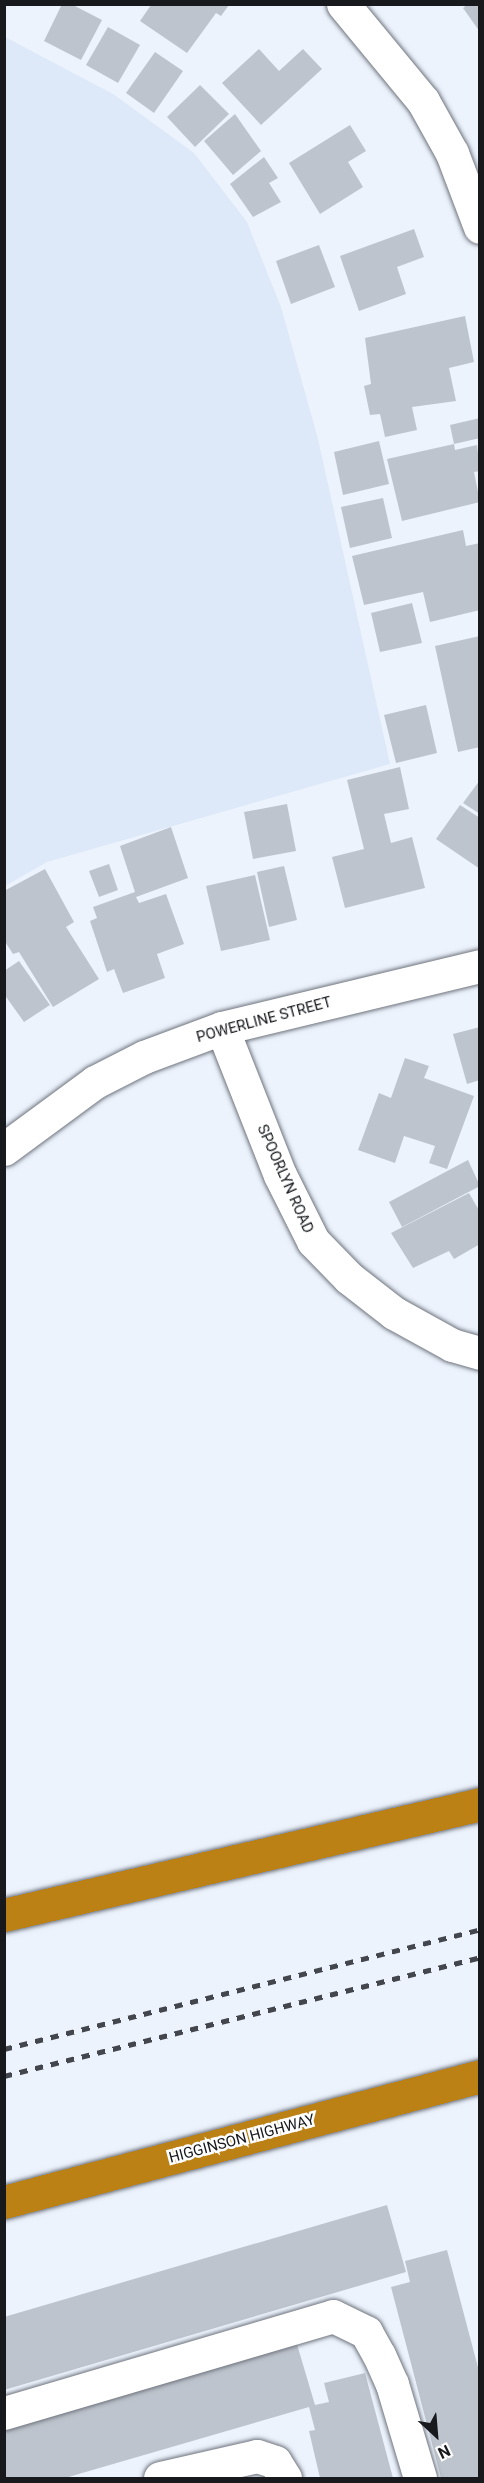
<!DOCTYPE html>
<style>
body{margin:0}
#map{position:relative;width:484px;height:2483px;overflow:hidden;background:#ecf3fd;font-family:Roboto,sans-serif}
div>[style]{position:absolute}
.built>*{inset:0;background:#dde8f8}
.building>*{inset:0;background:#bec4cd}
.roads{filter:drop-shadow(0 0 2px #6f747d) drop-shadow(0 0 2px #6f747d)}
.minor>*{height:33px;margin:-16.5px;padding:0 16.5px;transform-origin:16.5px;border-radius:16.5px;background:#fff}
.highway>*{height:33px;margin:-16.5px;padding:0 16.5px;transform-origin:16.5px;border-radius:16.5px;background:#bc8115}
.rail>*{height:4.5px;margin-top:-2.25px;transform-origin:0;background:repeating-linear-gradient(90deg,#43464c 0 8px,transparent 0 16px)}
span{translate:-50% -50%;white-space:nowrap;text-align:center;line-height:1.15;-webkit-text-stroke:5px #fff;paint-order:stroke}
.street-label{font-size:15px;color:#17191d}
.frame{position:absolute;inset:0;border:6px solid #17191d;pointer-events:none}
.north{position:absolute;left:406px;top:2405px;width:60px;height:60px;-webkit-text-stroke:4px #fff;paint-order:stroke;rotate:154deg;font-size:16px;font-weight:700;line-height:24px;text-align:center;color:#17191d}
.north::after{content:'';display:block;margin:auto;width:21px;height:27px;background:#17191d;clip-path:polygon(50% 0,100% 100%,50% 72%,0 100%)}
</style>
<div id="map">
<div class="built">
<div style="clip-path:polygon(5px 37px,113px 94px,194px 153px,247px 222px,281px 307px,318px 439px,390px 764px,47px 862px,5px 886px)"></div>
</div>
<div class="building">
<div style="clip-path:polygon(62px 4px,71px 4px,102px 20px,81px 60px,44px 41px)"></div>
<div style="clip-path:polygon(468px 4px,480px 4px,480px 32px,463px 8px)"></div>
<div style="clip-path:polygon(151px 5px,229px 5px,221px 16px,216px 13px,187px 53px,140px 21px)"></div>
<div style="clip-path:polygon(108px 27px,140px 45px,118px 83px,86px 65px)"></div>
<div style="clip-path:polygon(259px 49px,279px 71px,303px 49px,322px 69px,261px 125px,222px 83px)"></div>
<div style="clip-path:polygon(155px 52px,183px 71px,154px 113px,126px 93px)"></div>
<div style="clip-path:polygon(200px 85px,229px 114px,195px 147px,167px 117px)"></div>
<div style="clip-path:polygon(235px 114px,261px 151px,233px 175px,204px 141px)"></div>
<div style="clip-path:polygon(350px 125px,366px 151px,348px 162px,363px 187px,320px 214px,289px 163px)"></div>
<div style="clip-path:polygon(264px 157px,278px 178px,269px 183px,281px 202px,253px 217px,230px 184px)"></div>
<div style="clip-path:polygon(414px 229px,424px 257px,397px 267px,406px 294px,359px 311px,340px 256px)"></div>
<div style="clip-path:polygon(319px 245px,335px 287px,291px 304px,276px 261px)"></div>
<div style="clip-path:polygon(465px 316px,474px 362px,449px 368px,456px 401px,412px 407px,417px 430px,385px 437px,380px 414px,370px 415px,364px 386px,371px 384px,365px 338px)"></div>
<div style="clip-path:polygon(480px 418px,480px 438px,454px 444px,455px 450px,477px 445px,480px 471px,474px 472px,480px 502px,402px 521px,387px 459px,454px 444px,450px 425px)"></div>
<div style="clip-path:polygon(379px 441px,389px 484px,343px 495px,334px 452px)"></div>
<div style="clip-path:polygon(383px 498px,392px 538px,350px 548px,341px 507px)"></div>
<div style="clip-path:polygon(463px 530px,466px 546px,480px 543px,480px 610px,430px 622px,423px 592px,364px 605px,352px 556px)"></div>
<div style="clip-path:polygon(412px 603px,422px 643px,380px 652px,371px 613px)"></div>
<div style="clip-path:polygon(480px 636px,480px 747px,458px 752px,435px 646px)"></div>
<div style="clip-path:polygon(426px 705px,437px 753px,396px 763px,384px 715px)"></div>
<div style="clip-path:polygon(400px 767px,409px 809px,384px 814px,391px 843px,412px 837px,425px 888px,345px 908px,332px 857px,364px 849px,347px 780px)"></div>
<div style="clip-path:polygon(480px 780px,480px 814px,463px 803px)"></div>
<div style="clip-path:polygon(287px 804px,296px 851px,253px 859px,244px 812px)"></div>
<div style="clip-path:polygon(460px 805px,480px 818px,480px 869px,436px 839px)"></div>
<div style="clip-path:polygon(171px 827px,188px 878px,136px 897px,139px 903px,166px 894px,184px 944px,157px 954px,165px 978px,123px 993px,114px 969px,107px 972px,90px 921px,97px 918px,93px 907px,135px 892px,120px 846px)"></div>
<div style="clip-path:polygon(109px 864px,118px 890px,99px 897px,89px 871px)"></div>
<div style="clip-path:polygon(284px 866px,297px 920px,269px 927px,257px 872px)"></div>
<div style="clip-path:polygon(45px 869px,74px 922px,66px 927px,99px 979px,53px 1007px,19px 952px,13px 954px,4px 940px,4px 891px)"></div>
<div style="clip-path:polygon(255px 875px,270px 940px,221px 951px,206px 886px)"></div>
<div style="clip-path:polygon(19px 961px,50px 1005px,24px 1022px,4px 994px,4px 971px)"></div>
<div style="clip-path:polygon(480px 1027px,480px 1080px,467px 1084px,453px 1034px)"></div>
<div style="clip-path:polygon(405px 1058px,429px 1066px,424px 1078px,474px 1096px,447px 1169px,429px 1163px,435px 1146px,404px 1136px,395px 1163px,358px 1150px,379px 1093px,391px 1098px)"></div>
<div style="clip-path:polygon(468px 1160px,480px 1186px,402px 1227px,389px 1202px)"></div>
<div style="clip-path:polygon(469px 1193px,480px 1212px,480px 1244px,454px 1259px,449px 1251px,413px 1268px,391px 1233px)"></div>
<div style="clip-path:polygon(387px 2205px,406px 2272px,4px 2390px,4px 2317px)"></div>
<div style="clip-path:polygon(447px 2250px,480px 2375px,480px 2478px,441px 2478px,391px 2287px,410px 2282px,405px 2261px)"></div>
<div style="clip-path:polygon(296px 2341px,315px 2405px,329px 2402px,324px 2383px,365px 2373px,393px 2478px,320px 2478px,309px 2431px,315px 2430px,309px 2407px,65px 2478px,4px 2478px,4px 2427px)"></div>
</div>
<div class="roads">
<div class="minor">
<div style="left:343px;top:4px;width:126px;rotate:50.5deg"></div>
<div style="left:423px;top:101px;width:60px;rotate:60.9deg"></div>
<div style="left:452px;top:153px;width:79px;rotate:69.3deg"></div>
<div style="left:222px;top:1028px;width:158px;rotate:68.5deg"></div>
<div style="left:280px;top:1175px;width:74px;rotate:63.4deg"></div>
<div style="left:313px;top:1241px;width:52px;rotate:45.8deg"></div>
<div style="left:349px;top:1278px;width:57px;rotate:37.9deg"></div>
<div style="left:394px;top:1313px;width:66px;rotate:28.9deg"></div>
<div style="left:452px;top:1345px;width:29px;rotate:16deg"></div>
<div style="left:4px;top:1149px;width:113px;rotate:-36.4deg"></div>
<div style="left:95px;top:1082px;width:55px;rotate:-27deg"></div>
<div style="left:144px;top:1057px;width:83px;rotate:-20.4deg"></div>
<div style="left:222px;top:1028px;width:265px;rotate:-13.5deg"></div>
<div style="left:4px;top:2413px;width:343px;rotate:-16.4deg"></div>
<div style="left:333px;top:2316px;width:37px;rotate:26deg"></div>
<div style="left:366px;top:2332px;width:26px;rotate:61deg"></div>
<div style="left:379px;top:2355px;width:32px;rotate:66deg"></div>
<div style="left:392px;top:2384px;width:98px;rotate:73.4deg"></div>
<div style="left:160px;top:2478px;width:99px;rotate:-12.8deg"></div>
<div style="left:257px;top:2456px;width:19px;rotate:18deg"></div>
<div style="left:275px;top:2462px;width:19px;rotate:58deg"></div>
</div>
<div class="highway">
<div style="left:4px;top:1915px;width:489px;rotate:-13.1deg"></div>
<div style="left:4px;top:2202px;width:492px;rotate:-14.8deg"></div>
</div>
</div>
<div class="rail">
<div style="left:4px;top:2049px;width:491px;rotate:-14.1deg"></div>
<div style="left:4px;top:2076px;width:491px;rotate:-14deg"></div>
</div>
<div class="street-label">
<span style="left:264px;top:1020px;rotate:-15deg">POWERLINE STREET</span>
<span style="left:285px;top:1179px;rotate:66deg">SPOORLYN ROAD</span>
<span style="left:242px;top:2139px;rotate:-15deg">HIGGINSON HIGHWAY</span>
</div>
<div class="frame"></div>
<div class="north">N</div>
</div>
